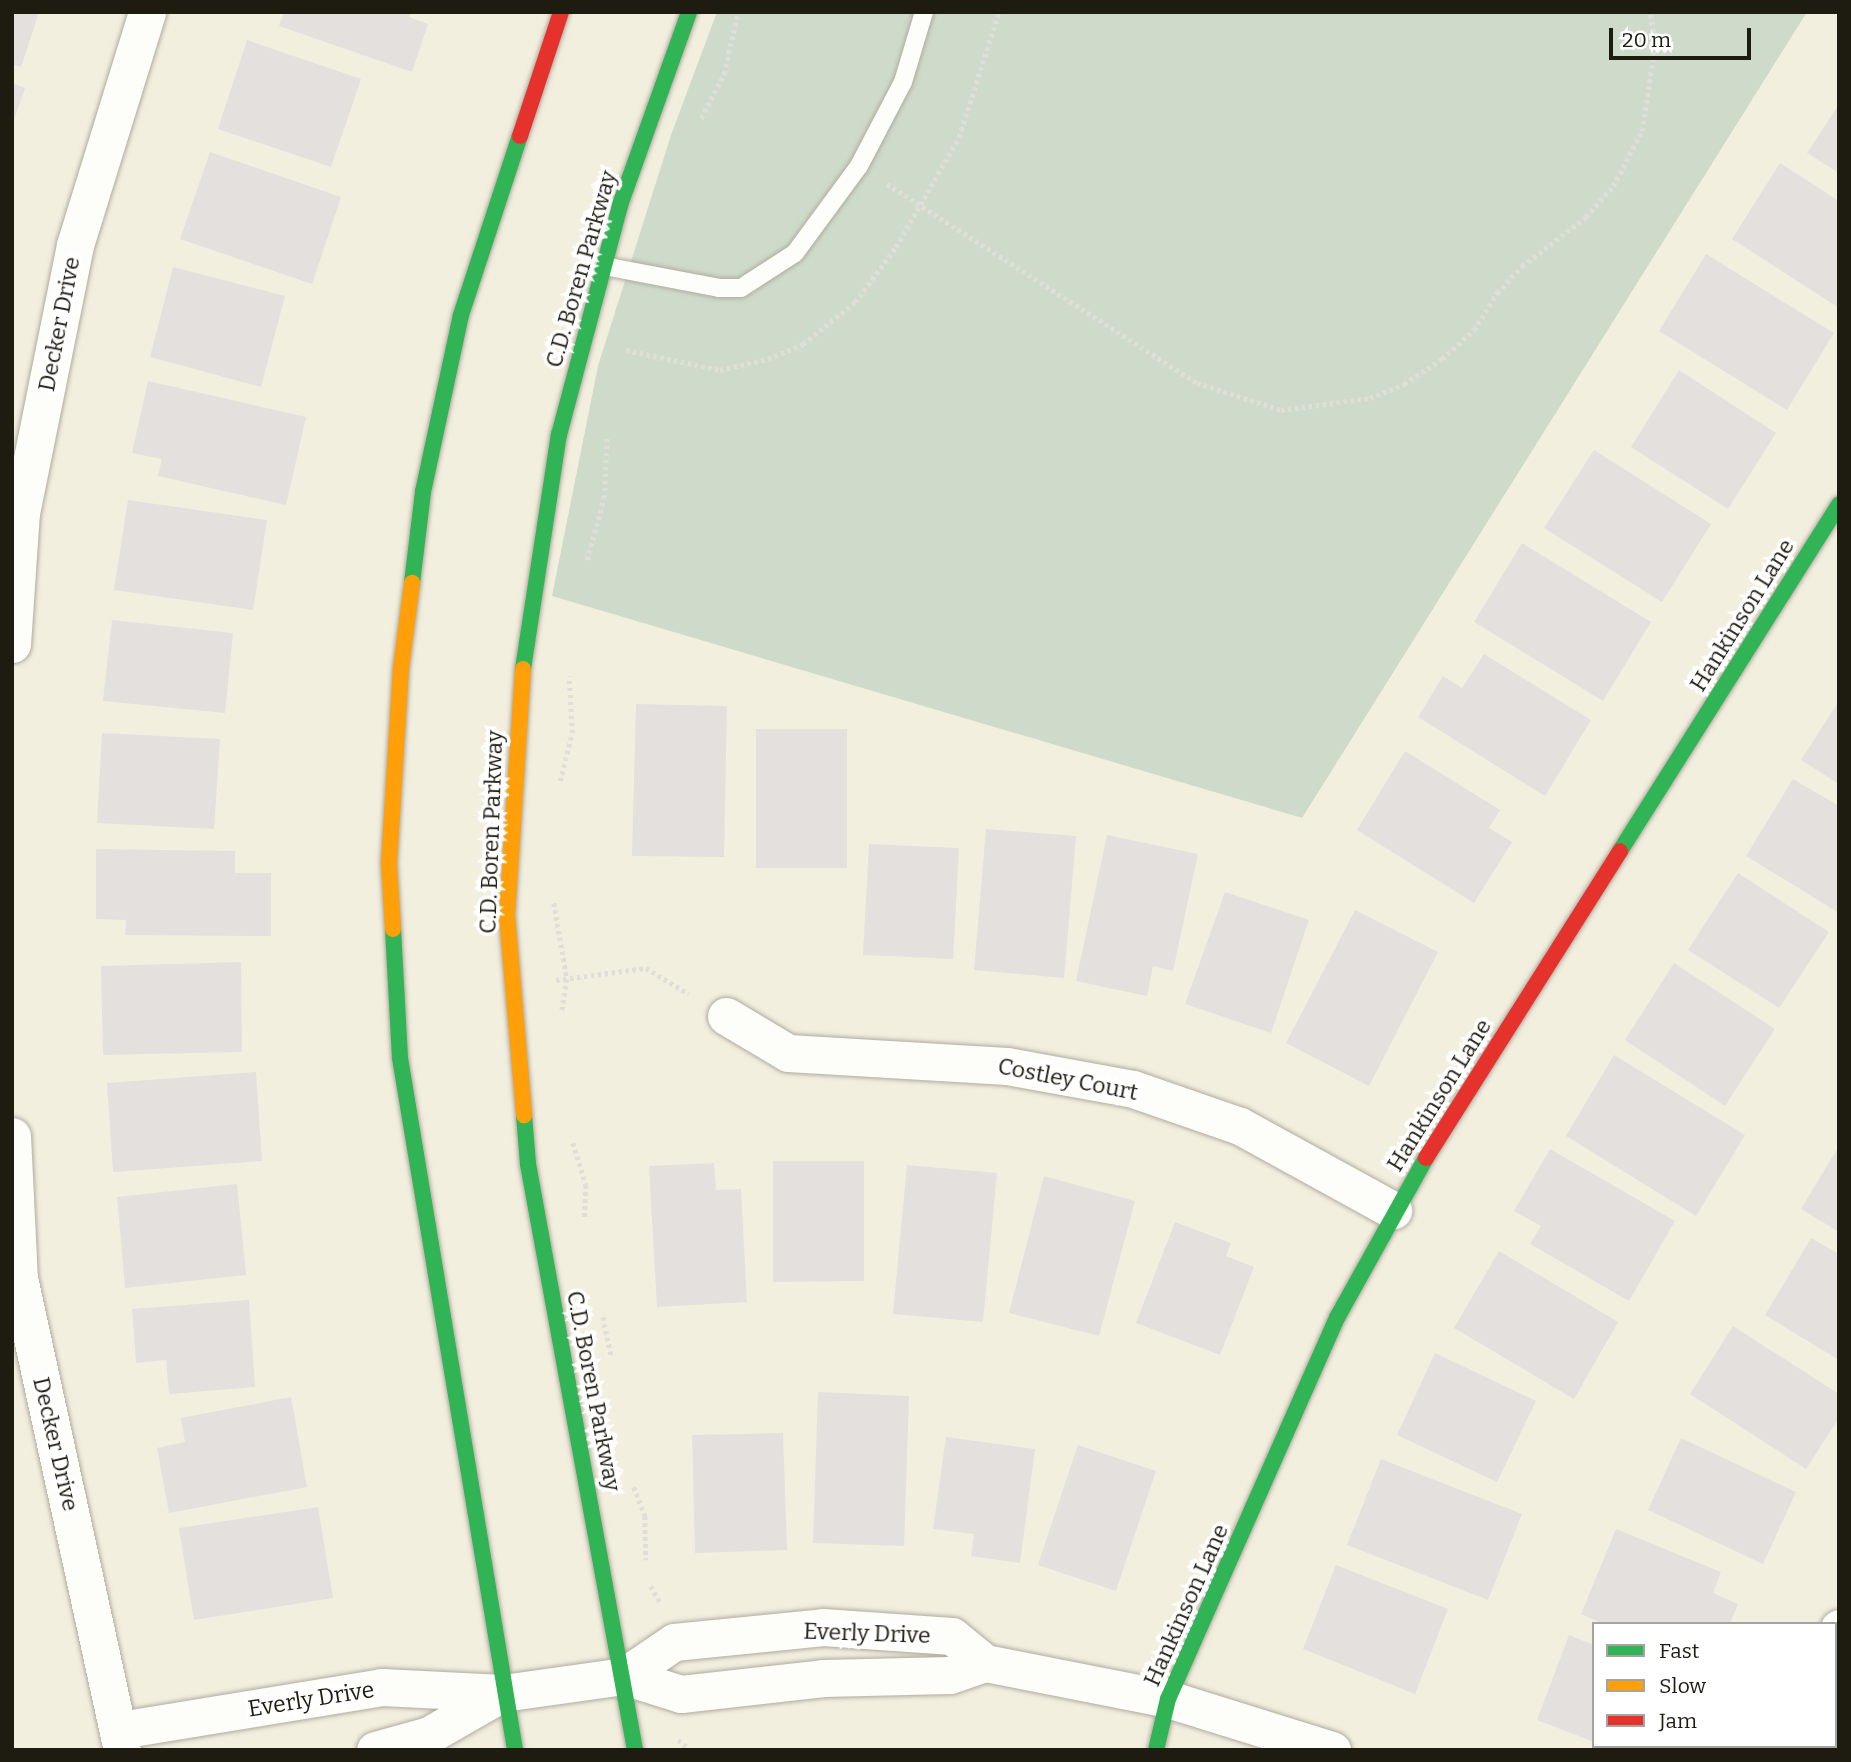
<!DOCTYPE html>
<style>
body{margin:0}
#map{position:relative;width:1851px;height:1762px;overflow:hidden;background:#f3efdf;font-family:Bitter,serif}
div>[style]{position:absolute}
.green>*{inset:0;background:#cfdbca}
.building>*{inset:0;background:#e4e0de}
.path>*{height:4.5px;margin-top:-2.25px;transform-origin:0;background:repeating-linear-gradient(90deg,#dfded9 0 3.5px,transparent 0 7px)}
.roads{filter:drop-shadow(0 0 2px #afab9f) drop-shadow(0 0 2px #afab9f)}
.lane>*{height:18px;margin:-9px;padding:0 9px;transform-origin:9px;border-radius:9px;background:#fdfdfa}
.street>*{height:37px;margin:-18.5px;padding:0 18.5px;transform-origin:18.5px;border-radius:18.5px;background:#fdfdfa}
.fast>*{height:16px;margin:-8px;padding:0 8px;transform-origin:8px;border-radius:8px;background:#30b455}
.slow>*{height:16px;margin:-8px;padding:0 8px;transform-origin:8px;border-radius:8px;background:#ff9f0a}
.jam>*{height:16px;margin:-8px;padding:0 8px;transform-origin:8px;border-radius:8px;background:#e5322d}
span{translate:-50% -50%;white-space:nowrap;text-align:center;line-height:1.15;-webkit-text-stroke:7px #fff;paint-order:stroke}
.street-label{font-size:23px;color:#1e1b11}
.frame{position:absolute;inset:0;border:14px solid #1e1b11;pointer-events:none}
.legend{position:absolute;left:1592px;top:1622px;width:245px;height:126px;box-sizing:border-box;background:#fff;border:2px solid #a5a4a0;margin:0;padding:9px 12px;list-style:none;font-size:21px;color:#1e1b11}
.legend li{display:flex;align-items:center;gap:14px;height:35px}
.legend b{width:35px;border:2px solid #a5a4a0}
.scale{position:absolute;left:1609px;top:28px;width:142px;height:32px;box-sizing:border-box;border:4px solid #1e1b11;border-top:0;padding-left:9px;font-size:21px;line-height:24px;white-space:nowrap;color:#1e1b11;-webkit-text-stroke:5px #fff;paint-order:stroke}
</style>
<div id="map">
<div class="green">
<div style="clip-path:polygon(717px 12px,1807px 12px,1302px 818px,552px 596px,598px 366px,671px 135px)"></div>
</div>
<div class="building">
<div style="clip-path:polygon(12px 12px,39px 12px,21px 67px,12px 64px)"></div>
<div style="clip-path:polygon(284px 12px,411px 12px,409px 17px,428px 24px,412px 72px,279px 26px)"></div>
<div style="clip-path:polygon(247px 40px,361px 79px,331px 167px,218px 129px)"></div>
<div style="clip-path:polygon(12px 83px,25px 88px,13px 123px,12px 123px)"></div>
<div style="clip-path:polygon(1839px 104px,1839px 173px,1807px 153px)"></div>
<div style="clip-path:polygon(210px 152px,341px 197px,312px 284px,180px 239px)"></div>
<div style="clip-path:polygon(1780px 163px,1839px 201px,1839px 308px,1732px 239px)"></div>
<div style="clip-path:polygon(1706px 254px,1834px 333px,1787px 410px,1659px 331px)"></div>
<div style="clip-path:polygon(173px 267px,285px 296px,261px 387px,150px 357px)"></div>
<div style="clip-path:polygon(1679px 370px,1776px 433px,1728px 509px,1631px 447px)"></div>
<div style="clip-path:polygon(148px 381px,306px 417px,286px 505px,158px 476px,162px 459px,132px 453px)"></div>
<div style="clip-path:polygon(1594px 450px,1711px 524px,1662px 602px,1544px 528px)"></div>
<div style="clip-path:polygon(128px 500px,267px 520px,253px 610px,114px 590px)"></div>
<div style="clip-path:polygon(1522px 543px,1651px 622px,1603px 701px,1474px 622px)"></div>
<div style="clip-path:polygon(112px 620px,233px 633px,225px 713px,103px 701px)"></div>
<div style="clip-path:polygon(1484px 654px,1591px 720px,1545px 796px,1418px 717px,1443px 676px,1462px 688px)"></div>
<div style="clip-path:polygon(1839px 701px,1839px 784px,1801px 760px)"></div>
<div style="clip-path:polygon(636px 704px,727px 706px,724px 857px,632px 856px)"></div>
<div style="clip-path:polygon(756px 729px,847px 729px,847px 868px,756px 868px)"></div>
<div style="clip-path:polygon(102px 733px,220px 739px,214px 829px,97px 823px)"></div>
<div style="clip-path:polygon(1405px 751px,1500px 810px,1489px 828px,1512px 842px,1474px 903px,1357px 830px)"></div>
<div style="clip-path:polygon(1793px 779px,1839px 806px,1839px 913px,1746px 856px)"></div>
<div style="clip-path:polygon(986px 829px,1076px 836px,1064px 978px,974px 970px)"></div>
<div style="clip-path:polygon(1107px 835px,1198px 854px,1173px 971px,1153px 966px,1147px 996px,1076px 981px)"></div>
<div style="clip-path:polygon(869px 844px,959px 848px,953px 959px,863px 955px)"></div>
<div style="clip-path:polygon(96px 849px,235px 851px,235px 873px,271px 873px,271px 936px,125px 935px,126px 920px,96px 919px)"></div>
<div style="clip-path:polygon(1738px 873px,1829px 932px,1779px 1008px,1688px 950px)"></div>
<div style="clip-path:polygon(1225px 892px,1309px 920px,1271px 1033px,1185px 1004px)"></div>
<div style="clip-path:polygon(1355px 910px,1438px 952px,1369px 1086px,1286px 1043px)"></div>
<div style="clip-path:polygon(241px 962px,242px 1052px,103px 1055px,101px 966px)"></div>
<div style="clip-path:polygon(1674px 963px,1775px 1029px,1725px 1106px,1625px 1040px)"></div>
<div style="clip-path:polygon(1614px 1055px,1745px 1135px,1696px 1216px,1566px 1136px)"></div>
<div style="clip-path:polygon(256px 1072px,262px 1161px,113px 1172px,107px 1083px)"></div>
<div style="clip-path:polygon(1839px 1146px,1839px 1232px,1801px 1209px)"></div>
<div style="clip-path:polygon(1550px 1149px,1675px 1221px,1629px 1301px,1530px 1244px,1541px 1226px,1514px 1211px)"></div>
<div style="clip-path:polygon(773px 1161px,864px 1161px,864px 1281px,773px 1282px)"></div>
<div style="clip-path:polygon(714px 1163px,716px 1190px,741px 1189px,747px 1302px,657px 1307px,649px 1166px)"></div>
<div style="clip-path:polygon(907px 1165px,997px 1173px,983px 1322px,893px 1314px)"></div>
<div style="clip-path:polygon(1044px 1176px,1135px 1201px,1099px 1336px,1009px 1313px)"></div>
<div style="clip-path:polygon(237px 1184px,246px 1275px,125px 1288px,117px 1197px)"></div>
<div style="clip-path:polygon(1175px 1222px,1231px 1243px,1226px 1256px,1254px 1267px,1220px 1355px,1136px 1323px)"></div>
<div style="clip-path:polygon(1811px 1238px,1839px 1254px,1839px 1360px,1765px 1315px)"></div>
<div style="clip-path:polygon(1499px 1251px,1618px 1322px,1574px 1399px,1454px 1328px)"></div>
<div style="clip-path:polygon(249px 1300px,255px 1387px,169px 1394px,166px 1360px,136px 1363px,132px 1309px)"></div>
<div style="clip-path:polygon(1733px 1326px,1839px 1394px,1839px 1418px,1806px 1469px,1690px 1394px)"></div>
<div style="clip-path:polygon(1435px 1353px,1536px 1401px,1497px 1482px,1397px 1435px)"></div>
<div style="clip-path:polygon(818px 1392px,909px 1396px,904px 1546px,813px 1543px)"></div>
<div style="clip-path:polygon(291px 1397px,307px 1487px,169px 1513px,157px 1448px,185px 1442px,181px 1418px)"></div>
<div style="clip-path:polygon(783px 1433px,787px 1550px,695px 1553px,692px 1435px)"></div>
<div style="clip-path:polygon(946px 1437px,1035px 1449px,1020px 1563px,971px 1556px,974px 1534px,933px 1529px)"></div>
<div style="clip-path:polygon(1681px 1438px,1796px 1492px,1763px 1564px,1648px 1510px)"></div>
<div style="clip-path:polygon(1078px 1445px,1156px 1471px,1116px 1591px,1038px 1565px)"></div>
<div style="clip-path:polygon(1381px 1459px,1522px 1514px,1488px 1600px,1347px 1545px)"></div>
<div style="clip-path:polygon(318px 1507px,333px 1598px,194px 1620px,179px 1528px)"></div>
<div style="clip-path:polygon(1616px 1529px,1721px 1572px,1713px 1593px,1738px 1604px,1730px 1624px,1604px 1624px,1581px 1614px)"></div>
<div style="clip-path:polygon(1336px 1565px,1448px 1609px,1415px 1694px,1303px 1649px)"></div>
<div style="clip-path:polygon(1569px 1635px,1594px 1645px,1594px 1742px,1537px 1720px)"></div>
<div style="clip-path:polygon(1606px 1746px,1675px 1746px,1674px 1750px)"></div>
</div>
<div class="path">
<div style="left:701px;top:118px;width:50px;rotate:-62.4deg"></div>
<div style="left:724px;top:74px;width:64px;rotate:-77.3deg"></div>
<div style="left:887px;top:184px;width:368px;rotate:32.7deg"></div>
<div style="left:1197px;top:383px;width:88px;rotate:17.8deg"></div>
<div style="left:1281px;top:410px;width:90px;rotate:-7.7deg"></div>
<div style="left:1370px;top:398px;width:37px;rotate:-22deg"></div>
<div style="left:1404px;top:384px;width:45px;rotate:-33.3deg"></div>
<div style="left:1442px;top:359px;width:43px;rotate:-42.2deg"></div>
<div style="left:1474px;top:330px;width:44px;rotate:-58.1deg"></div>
<div style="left:1497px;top:293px;width:37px;rotate:-47deg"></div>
<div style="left:1522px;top:266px;width:81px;rotate:-37.4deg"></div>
<div style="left:1586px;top:217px;width:41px;rotate:-48.9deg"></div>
<div style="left:1613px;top:186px;width:62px;rotate:-62.2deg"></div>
<div style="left:1642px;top:131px;width:86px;rotate:-81.3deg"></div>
<div style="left:1655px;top:46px;width:34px;rotate:-98deg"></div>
<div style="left:626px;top:350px;width:96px;rotate:12deg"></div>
<div style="left:720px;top:370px;width:49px;rotate:-12.9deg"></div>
<div style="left:768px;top:359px;width:38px;rotate:-23deg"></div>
<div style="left:803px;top:344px;width:67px;rotate:-38.9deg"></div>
<div style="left:855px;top:302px;width:69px;rotate:-53.3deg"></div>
<div style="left:896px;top:247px;width:127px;rotate:-60.2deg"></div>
<div style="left:959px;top:137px;width:131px;rotate:-72.3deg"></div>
<div style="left:587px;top:560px;width:64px;rotate:-74.7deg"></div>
<div style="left:604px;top:498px;width:63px;rotate:-87.3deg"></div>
<div style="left:560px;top:781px;width:49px;rotate:-76deg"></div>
<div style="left:572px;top:733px;width:57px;rotate:-93deg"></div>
<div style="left:554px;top:903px;width:77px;rotate:80.3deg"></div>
<div style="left:567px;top:979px;width:32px;rotate:99deg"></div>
<div style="left:556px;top:980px;width:91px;rotate:-7.6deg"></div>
<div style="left:646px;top:968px;width:50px;rotate:31.2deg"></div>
<div style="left:573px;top:1143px;width:44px;rotate:72.8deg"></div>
<div style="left:586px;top:1185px;width:32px;rotate:92deg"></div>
<div style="left:603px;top:1317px;width:40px;rotate:78deg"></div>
<div style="left:634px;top:1487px;width:31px;rotate:69deg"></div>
<div style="left:645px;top:1516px;width:44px;rotate:88.7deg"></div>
<div style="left:651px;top:1586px;width:18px;rotate:61deg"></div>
<div style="left:678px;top:1740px;width:16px;rotate:38deg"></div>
</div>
<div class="roads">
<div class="lane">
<div style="left:604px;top:266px;width:117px;rotate:10.8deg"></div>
<div style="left:719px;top:288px;width:22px"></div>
<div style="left:741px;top:288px;width:64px;rotate:-32.9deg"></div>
<div style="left:795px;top:253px;width:108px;rotate:-53.7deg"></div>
<div style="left:859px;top:166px;width:95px;rotate:-62.4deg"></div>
<div style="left:903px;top:82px;width:73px;rotate:-73.3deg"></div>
</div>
<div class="street">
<div style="left:12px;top:644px;width:131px;rotate:-86.1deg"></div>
<div style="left:21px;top:513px;width:273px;rotate:-78.6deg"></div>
<div style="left:75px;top:245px;width:244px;rotate:-72.8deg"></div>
<div style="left:726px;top:1016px;width:72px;rotate:30.8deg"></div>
<div style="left:788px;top:1053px;width:219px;rotate:3.4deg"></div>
<div style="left:1007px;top:1066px;width:128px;rotate:10.3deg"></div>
<div style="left:1133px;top:1089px;width:113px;rotate:19.1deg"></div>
<div style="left:1240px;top:1126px;width:175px;rotate:28.8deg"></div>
<div style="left:12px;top:1136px;width:142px;rotate:87.2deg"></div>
<div style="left:19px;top:1278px;width:483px;rotate:77.7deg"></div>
<div style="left:1835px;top:1636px;width:9px;rotate:-63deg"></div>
<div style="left:624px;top:1676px;width:60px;rotate:-34.2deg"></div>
<div style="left:674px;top:1642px;width:150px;rotate:-5.7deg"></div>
<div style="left:823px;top:1627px;width:129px;rotate:4deg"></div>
<div style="left:952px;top:1636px;width:43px;rotate:39.3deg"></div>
<div style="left:985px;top:1663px;width:187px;rotate:11.1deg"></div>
<div style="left:1168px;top:1699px;width:172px;rotate:17.3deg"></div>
<div style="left:120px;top:1730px;width:266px;rotate:-9.3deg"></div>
<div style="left:382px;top:1687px;width:121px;rotate:2.8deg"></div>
<div style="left:503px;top:1693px;width:122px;rotate:-8deg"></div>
<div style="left:624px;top:1676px;width:60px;rotate:17.5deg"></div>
<div style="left:681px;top:1694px;width:143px;rotate:-6.4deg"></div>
<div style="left:823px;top:1678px;width:127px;rotate:-1.4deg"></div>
<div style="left:950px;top:1675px;width:37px;rotate:-19deg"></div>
<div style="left:375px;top:1750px;width:56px;rotate:-15.5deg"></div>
<div style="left:429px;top:1735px;width:84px;rotate:-29.9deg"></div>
<div style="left:1784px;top:1750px;width:4px;rotate:-76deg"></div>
</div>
<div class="fast">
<div style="left:412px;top:583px;width:92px;rotate:-83.1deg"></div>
<div style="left:423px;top:492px;width:181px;rotate:-77.9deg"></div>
<div style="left:461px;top:315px;width:188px;rotate:-71.8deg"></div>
<div style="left:523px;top:669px;width:237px;rotate:-81.3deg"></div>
<div style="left:559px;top:435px;width:238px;rotate:-75.1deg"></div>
<div style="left:620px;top:205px;width:205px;rotate:-70.3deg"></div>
<div style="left:1620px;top:851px;width:410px;rotate:-57.7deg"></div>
<div style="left:393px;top:929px;width:129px;rotate:86.9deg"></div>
<div style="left:400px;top:1058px;width:701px;rotate:80.56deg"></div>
<div style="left:524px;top:1115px;width:49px;rotate:85.3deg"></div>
<div style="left:528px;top:1164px;width:596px;rotate:79.65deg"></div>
<div style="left:1156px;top:1750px;width:52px;rotate:-76.8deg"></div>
<div style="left:1168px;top:1699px;width:419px;rotate:-66.1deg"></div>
<div style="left:1338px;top:1316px;width:181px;rotate:-60.9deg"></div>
</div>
<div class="slow">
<div style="left:523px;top:669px;width:247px;rotate:93.7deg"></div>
<div style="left:507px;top:915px;width:201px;rotate:85.1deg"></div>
<div style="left:393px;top:929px;width:66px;rotate:-93.5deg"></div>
<div style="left:389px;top:863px;width:195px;rotate:-86.5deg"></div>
<div style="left:401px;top:668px;width:86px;rotate:-82.6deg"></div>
</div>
<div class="jam">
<div style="left:520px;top:136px;width:131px;rotate:-71.7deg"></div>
<div style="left:1426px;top:1158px;width:363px;rotate:-57.7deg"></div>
</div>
</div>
<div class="street-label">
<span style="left:581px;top:269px;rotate:-74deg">C.D. Boren Parkway</span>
<span style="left:59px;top:324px;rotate:-79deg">Decker Drive</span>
<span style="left:1742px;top:615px;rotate:-58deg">Hankinson Lane</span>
<span style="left:491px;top:832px;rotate:-88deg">C.D. Boren Parkway</span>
<span style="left:1068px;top:1079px;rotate:11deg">Costley Court</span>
<span style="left:1439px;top:1095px;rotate:-58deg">Hankinson Lane</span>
<span style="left:594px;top:1391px;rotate:79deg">C.D. Boren Parkway</span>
<span style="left:56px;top:1444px;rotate:77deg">Decker Drive</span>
<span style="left:1186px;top:1605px;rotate:-66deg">Hankinson Lane</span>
<span style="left:867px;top:1633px;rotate:2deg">Everly Drive</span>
<span style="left:311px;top:1699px;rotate:-9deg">Everly Drive</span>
</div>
<div class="frame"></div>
<ul class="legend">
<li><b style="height:9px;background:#30b455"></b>Fast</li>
<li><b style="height:9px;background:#ff9f0a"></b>Slow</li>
<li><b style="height:9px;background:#e5322d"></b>Jam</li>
</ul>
<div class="scale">20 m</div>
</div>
